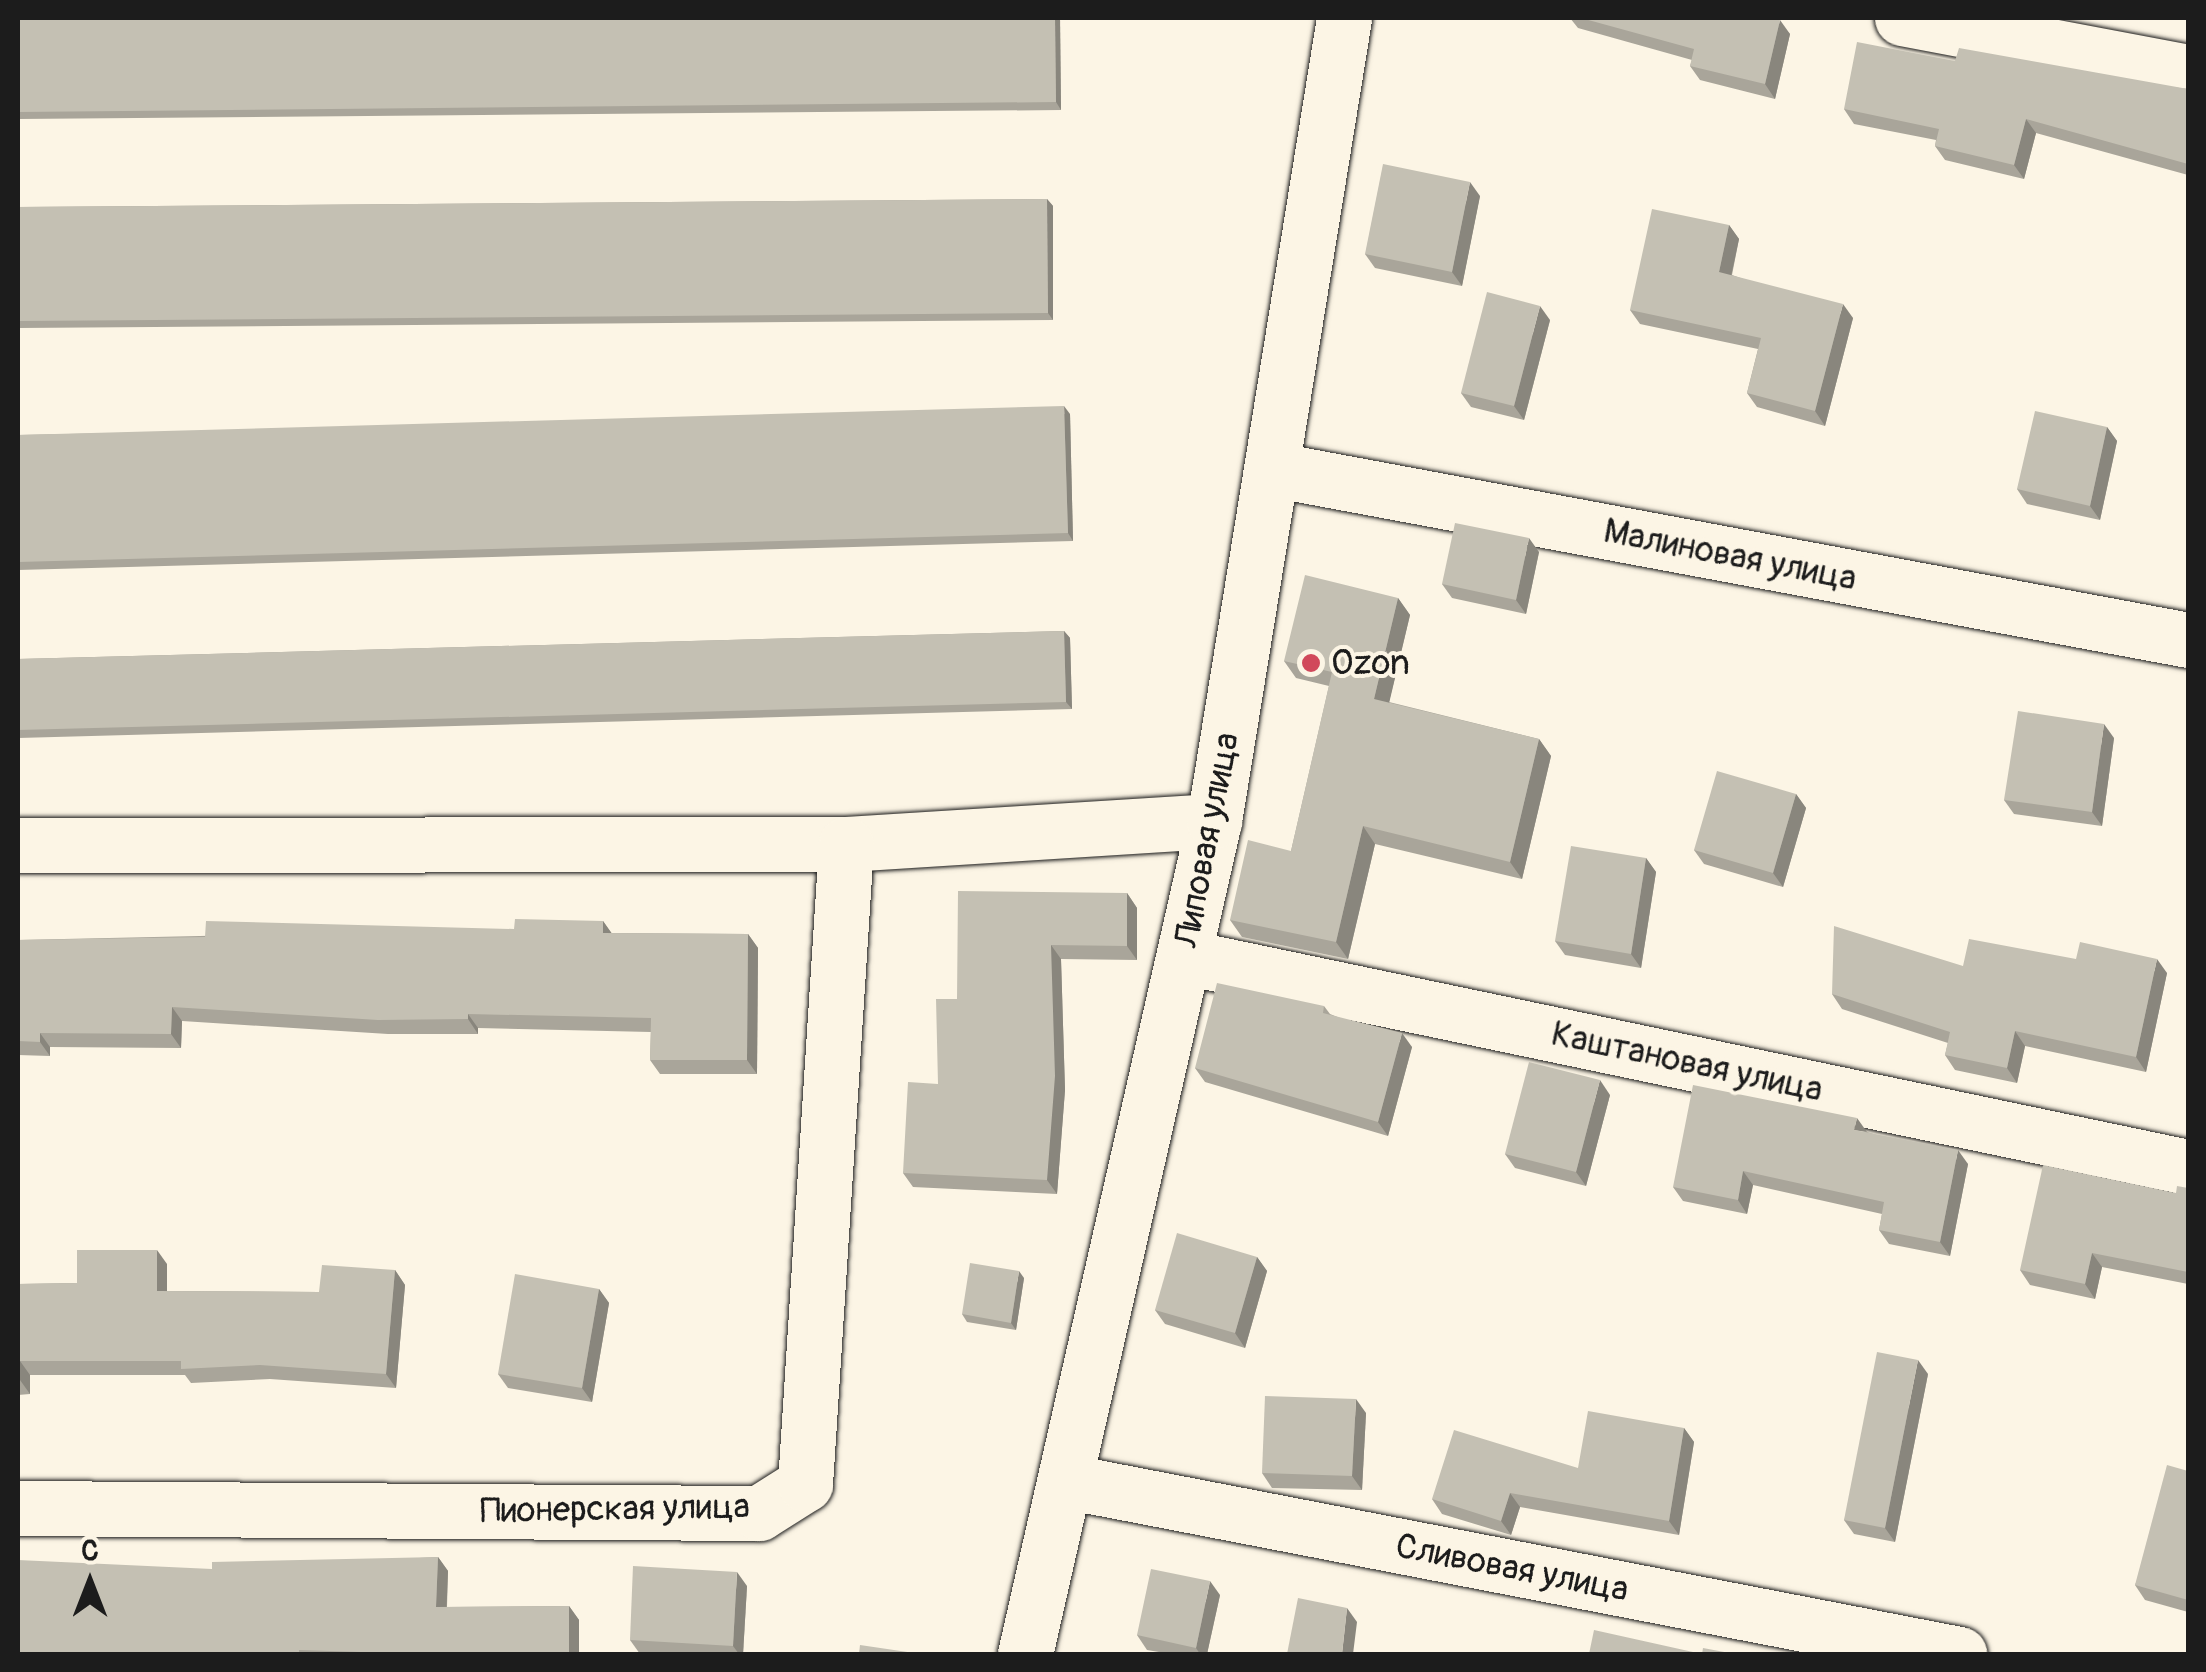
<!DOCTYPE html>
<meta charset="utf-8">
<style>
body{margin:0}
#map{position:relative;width:2206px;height:1672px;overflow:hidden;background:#fcf5e5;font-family:Pangolin,sans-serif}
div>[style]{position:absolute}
.roads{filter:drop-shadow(0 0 2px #1c1c1c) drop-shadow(0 0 2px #1c1c1c)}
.street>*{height:55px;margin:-27.5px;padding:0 27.5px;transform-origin:27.5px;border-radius:27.5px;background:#fcf5e5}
.wall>*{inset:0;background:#a9a59a}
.shaded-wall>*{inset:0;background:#89867d}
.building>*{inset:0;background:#c4c0b3}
.dots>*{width:28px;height:28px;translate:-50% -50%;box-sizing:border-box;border:5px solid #fcf5e5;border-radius:50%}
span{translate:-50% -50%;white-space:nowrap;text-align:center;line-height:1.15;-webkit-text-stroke:8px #fcf5e5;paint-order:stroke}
.street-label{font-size:35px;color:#1c1c1c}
.poi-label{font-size:35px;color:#1c1c1c}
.left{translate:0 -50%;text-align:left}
.frame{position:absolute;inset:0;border:20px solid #1c1c1c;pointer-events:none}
.north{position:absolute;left:40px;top:1532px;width:100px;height:100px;-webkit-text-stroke:8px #fcf5e5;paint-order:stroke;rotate:0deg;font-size:28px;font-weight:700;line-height:40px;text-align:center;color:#1c1c1c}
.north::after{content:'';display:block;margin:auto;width:35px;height:45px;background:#1c1c1c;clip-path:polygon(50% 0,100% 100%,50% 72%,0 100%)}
</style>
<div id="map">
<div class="roads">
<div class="street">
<div style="left:1902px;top:18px;width:291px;rotate:10.7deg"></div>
<div style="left:1271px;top:469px;width:933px;rotate:10.56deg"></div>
<div style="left:18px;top:845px;width:828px;rotate:-0.07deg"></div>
<div style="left:846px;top:844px;width:369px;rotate:-3.6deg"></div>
<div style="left:1185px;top:957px;width:1025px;rotate:11.83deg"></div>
<div style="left:1065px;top:1481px;width:911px;rotate:10.95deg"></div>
<div style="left:18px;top:1508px;width:741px;rotate:0.39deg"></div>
<div style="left:759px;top:1513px;width:54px;rotate:-32.2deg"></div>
<div style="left:805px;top:1484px;width:641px;rotate:-86.33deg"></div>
<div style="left:1025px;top:1654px;width:854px;rotate:-77.22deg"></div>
<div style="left:1214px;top:821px;width:813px;rotate:-80.8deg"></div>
</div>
</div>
<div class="wall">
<div style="clip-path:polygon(18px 18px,1060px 18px,1061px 110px,18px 119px)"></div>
<div style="clip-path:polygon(1570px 18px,1772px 18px,1790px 34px,1775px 99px,1700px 80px,1690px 66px,1692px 60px,1578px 28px)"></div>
<div style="clip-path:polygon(1955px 61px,2188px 89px,2188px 175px,2036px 133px,2024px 179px,1945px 160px,1935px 146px,1936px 140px,1854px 124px,1844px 109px)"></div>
<div style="clip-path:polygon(1480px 196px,1462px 286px,1375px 268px,1365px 254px)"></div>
<div style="clip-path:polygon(1047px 199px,1053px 206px,1053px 320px,18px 328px,18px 207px)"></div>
<div style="clip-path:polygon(1729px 225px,1739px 239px,1732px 275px,1853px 318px,1825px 426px,1757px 407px,1747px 393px,1758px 349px,1640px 324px,1630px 310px)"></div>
<div style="clip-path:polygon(1550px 320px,1524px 420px,1471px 407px,1461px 393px)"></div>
<div style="clip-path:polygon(1070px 414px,1073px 541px,18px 570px,18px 435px)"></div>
<div style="clip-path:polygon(2107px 427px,2117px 441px,2100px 520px,2027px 504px,2017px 489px)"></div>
<div style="clip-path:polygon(1539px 552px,1526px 614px,1452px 598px,1442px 584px)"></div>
<div style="clip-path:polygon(1398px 598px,1410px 615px,1389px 702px,1539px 739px,1551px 756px,1522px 879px,1375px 844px,1348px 959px,1242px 937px,1230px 920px,1291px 851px,1329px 686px,1296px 678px,1284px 661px)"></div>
<div style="clip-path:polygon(1064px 631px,1070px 638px,1072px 709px,18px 738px,18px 659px)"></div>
<div style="clip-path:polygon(2114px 738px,2102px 826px,2014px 814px,2004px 800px)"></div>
<div style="clip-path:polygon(1796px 794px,1806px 808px,1783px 887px,1704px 864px,1694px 850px)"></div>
<div style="clip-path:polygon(1646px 858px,1656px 872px,1641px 968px,1565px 955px,1555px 941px)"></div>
<div style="clip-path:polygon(1127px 893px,1137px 908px,1137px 960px,1061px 959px,1065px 1090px,1057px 1194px,913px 1187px,903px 1173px,938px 1084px,957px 999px)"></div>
<div style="clip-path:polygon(603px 921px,611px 933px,748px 934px,758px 948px,757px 1074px,660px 1074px,650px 1060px,651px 1032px,478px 1028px,478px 1034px,388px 1034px,182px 1021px,181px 1048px,50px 1047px,50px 1056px,18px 1055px,18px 940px,514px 929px)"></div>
<div style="clip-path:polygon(2076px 959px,2167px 973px,2146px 1072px,2025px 1046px,2017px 1083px,1955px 1070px,1945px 1055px,1948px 1043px,1842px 1009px,1832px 994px,1963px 966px)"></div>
<div style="clip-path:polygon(1324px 1006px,1330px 1014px,1412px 1047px,1388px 1136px,1205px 1082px,1195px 1068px)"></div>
<div style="clip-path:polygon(1610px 1095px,1586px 1186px,1515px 1168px,1505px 1154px)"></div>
<div style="clip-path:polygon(1867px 1132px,1968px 1164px,1950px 1256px,1889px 1244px,1879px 1230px,1882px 1214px,1753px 1185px,1747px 1214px,1683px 1201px,1673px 1187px)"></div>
<div style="clip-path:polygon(2188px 1188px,2188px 1284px,2102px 1267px,2095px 1299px,2030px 1285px,2020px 1270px,2176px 1193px)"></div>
<div style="clip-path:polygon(1257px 1257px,1267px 1271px,1245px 1348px,1165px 1324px,1155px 1310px)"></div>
<div style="clip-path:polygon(167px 1264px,167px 1291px,319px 1292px,395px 1270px,405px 1285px,396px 1388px,270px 1379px,191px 1383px,185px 1375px,30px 1375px,30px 1394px,18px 1395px,18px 1284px,77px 1283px)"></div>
<div style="clip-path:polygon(1024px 1278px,1016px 1330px,967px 1322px,962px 1314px)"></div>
<div style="clip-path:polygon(599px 1289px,609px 1303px,592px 1402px,508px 1388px,498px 1374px)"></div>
<div style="clip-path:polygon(1928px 1374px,1895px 1542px,1854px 1534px,1844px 1520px)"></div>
<div style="clip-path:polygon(1366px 1413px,1362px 1490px,1272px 1488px,1262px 1473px)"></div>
<div style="clip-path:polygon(1684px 1428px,1694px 1442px,1679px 1535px,1520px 1507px,1511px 1535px,1442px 1514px,1432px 1499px,1578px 1468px)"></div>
<div style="clip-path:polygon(2188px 1471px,2188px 1612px,2145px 1600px,2135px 1585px)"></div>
<div style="clip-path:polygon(438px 1557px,448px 1571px,447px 1607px,569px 1606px,579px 1620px,579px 1654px,18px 1654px,212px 1569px)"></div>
<div style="clip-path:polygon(747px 1586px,743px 1654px,640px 1654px,630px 1640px)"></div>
<div style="clip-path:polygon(1220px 1595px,1207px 1654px,1171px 1654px,1147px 1650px,1137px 1635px)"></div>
</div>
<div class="shaded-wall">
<div style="clip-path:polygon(1055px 18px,1060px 18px,1061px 110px,1056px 102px)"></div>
<div style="clip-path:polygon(1780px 20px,1790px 34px,1775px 99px,1765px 84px)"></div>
<div style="clip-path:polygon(2026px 119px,2036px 133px,2024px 179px,2014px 165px)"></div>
<div style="clip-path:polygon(1470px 182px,1480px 196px,1462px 286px,1452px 272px)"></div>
<div style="clip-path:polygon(1047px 199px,1053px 206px,1053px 320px,1048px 313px)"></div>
<div style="clip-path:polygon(1729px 225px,1739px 239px,1729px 286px,1719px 272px)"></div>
<div style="clip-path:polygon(1843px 304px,1853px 318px,1825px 426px,1815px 411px)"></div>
<div style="clip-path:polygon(1540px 306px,1550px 320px,1524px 420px,1514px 406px)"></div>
<div style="clip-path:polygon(1064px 406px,1070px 414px,1073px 541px,1068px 533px)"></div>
<div style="clip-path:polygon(2107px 427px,2117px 441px,2100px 520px,2090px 506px)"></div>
<div style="clip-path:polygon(1529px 538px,1539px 552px,1526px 614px,1516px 600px)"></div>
<div style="clip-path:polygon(1398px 598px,1410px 615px,1386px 716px,1374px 699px)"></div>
<div style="clip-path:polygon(1064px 631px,1070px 638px,1072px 709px,1066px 702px)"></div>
<div style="clip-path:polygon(2104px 724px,2114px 738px,2102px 826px,2092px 812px)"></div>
<div style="clip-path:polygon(1539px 739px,1551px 756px,1522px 879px,1510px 862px)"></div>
<div style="clip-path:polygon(1796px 794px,1806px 808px,1783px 887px,1773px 873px)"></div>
<div style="clip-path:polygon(1363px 826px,1375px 844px,1348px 959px,1336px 942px)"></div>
<div style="clip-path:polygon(1646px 858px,1656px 872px,1641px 968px,1631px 954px)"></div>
<div style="clip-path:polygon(1127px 893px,1137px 908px,1137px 960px,1127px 946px)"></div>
<div style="clip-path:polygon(603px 921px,613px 935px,603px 933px)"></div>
<div style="clip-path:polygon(748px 934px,758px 948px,757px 1074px,747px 1060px)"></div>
<div style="clip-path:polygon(1051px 945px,1061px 959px,1065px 1090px,1057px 1194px,1047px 1180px)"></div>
<div style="clip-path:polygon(2157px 959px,2167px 973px,2146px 1072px,2136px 1057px)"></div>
<div style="clip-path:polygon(172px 1007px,182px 1021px,181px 1048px,171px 1034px)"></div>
<div style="clip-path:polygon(468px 1014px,478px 1028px,478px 1034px,468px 1019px)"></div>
<div style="clip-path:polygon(2015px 1031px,2025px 1046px,2017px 1083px,2007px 1068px)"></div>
<div style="clip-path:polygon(40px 1033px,50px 1047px,50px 1056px,40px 1042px)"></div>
<div style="clip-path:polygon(1402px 1033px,1412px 1047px,1388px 1136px,1378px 1122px)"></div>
<div style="clip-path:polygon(1600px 1080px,1610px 1095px,1586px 1186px,1576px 1172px)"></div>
<div style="clip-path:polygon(1857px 1118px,1867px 1132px,1854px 1130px)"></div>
<div style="clip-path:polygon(1958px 1150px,1968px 1164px,1950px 1256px,1940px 1242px)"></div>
<div style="clip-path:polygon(1743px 1171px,1753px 1185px,1747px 1214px,1738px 1200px)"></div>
<div style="clip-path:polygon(157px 1250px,167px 1264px,167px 1305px,157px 1291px)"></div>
<div style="clip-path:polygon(2092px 1253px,2102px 1267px,2095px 1299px,2085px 1284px)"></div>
<div style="clip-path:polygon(1257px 1257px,1267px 1271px,1245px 1348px,1235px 1333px)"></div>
<div style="clip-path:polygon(395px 1270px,405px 1285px,396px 1388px,386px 1374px)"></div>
<div style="clip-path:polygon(1019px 1271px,1024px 1278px,1016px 1330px,1011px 1323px)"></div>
<div style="clip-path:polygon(599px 1289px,609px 1303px,592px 1402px,582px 1388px)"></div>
<div style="clip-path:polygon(1918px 1360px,1928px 1374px,1895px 1542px,1885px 1528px)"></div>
<div style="clip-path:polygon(20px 1361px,30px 1375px,30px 1394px,20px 1380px)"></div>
<div style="clip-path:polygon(1356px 1399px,1366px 1413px,1362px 1490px,1352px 1476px)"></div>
<div style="clip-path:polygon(1684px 1428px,1694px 1442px,1679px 1535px,1669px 1521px)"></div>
<div style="clip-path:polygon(1510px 1493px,1520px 1507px,1511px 1535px,1501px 1521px)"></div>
<div style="clip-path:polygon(438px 1557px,448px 1571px,446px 1621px,436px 1607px)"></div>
<div style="clip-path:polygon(737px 1572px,747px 1586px,743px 1654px,739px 1654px,733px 1646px)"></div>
<div style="clip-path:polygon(1210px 1581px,1220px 1595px,1207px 1654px,1200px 1654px,1196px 1648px)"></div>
<div style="clip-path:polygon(569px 1606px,579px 1620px,579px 1654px,569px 1654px)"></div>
<div style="clip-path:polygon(1347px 1608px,1357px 1622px,1353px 1654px,1342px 1654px)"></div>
</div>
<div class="building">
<div style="clip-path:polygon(18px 18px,1055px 18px,1056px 102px,18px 112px)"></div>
<div style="clip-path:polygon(1581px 18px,1772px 18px,1780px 20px,1765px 84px,1690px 66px,1694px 49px)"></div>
<div style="clip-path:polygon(1857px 42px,1955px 61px,1959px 48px,2188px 89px,2188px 164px,2026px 119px,2014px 165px,1935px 146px,1939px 129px,1844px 109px)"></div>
<div style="clip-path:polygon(1383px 164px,1470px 182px,1452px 272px,1365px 254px)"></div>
<div style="clip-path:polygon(1047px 199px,1048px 313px,18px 321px,18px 207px)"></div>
<div style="clip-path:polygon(1652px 209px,1729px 225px,1719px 272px,1843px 304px,1815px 411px,1747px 393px,1761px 338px,1630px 310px)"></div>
<div style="clip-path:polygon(1487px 292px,1540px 306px,1514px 406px,1461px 393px)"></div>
<div style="clip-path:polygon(1064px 406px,1068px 533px,18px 562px,18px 435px)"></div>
<div style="clip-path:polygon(2035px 411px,2107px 427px,2090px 506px,2017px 489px)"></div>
<div style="clip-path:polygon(1455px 523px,1529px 538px,1516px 600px,1442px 584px)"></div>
<div style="clip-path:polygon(1305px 575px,1398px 598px,1374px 699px,1539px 739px,1510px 862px,1363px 826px,1336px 942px,1230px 920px,1248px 840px,1291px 851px,1332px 672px,1284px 661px)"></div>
<div style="clip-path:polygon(1064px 631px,1066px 702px,18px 730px,18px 659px)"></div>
<div style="clip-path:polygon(2018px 711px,2104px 724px,2092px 812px,2004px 800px)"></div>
<div style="clip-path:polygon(1717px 771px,1796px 794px,1773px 873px,1694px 850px)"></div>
<div style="clip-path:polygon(1571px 846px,1646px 858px,1631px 954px,1555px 941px)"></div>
<div style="clip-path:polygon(958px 891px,1127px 893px,1127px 946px,1051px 945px,1055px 1076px,1047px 1180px,903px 1173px,908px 1082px,938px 1084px,936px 999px,957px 999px)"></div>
<div style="clip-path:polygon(515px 919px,603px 921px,603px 933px,748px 934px,747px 1060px,650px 1060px,651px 1018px,468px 1014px,468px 1019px,378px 1020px,172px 1007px,171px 1034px,40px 1033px,40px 1042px,18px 1041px,18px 940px,205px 937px,206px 921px,514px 929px)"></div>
<div style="clip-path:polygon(1834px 926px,1963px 966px,1969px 939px,2076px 959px,2080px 942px,2157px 959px,2136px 1057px,2015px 1031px,2007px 1068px,1945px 1055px,1950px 1032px,1832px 994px)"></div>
<div style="clip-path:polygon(1217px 983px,1324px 1006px,1323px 1013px,1402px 1033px,1378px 1122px,1195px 1068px)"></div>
<div style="clip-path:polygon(1529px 1062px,1600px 1080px,1576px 1172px,1505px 1154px)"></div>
<div style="clip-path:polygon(1693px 1085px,1857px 1118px,1854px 1130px,1958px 1150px,1940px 1242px,1879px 1230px,1884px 1202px,1743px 1171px,1738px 1200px,1673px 1187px)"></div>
<div style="clip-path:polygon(2043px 1165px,2176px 1193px,2177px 1186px,2188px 1188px,2188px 1272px,2092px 1253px,2085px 1284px,2020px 1270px)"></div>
<div style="clip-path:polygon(1177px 1233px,1257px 1257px,1235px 1333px,1155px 1310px)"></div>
<div style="clip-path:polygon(77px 1250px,157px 1250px,157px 1291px,319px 1292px,322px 1265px,395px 1270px,386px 1374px,260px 1365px,181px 1369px,181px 1361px,20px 1361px,20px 1380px,18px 1380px,18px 1284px,77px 1283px)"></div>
<div style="clip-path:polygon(970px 1263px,1019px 1271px,1011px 1323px,962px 1314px)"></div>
<div style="clip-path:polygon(515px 1274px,599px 1289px,582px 1388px,498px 1374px)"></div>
<div style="clip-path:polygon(1877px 1352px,1918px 1360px,1885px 1528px,1844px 1520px)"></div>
<div style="clip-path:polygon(1265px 1396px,1356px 1399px,1352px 1476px,1262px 1473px)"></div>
<div style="clip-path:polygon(1588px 1411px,1684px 1428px,1669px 1521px,1510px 1493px,1501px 1521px,1432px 1499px,1454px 1430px,1578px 1468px)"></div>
<div style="clip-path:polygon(2167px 1465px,2188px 1471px,2188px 1600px,2135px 1585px)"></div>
<div style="clip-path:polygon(438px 1557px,436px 1607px,569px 1606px,569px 1654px,423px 1654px,299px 1650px,299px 1654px,18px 1654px,18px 1560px,212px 1569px,212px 1562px)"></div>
<div style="clip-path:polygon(633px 1566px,737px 1572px,733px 1646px,630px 1640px)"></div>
<div style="clip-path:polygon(1151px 1569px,1210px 1581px,1196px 1648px,1137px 1635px)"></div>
<div style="clip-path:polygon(1298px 1598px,1347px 1608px,1342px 1654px,1287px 1654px)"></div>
<div style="clip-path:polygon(1594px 1630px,1702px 1654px,1703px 1648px,1735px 1654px,1589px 1654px)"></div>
<div style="clip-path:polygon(860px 1645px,921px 1654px,859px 1654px)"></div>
</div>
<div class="dots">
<div style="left:1311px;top:663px;background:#d1495b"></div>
</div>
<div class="street-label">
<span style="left:1730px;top:555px;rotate:11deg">Малиновая улица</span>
<span style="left:1207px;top:840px;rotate:-79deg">Липовая улица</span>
<span style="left:1687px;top:1062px;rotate:12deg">Каштановая улица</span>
<span style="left:615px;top:1509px;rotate:-1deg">Пионерская улица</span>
<span style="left:1512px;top:1568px;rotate:11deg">Сливовая улица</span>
</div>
<div class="poi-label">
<span class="left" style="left:1331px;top:663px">Ozon</span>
</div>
<div class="frame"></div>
<div class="north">С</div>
</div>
